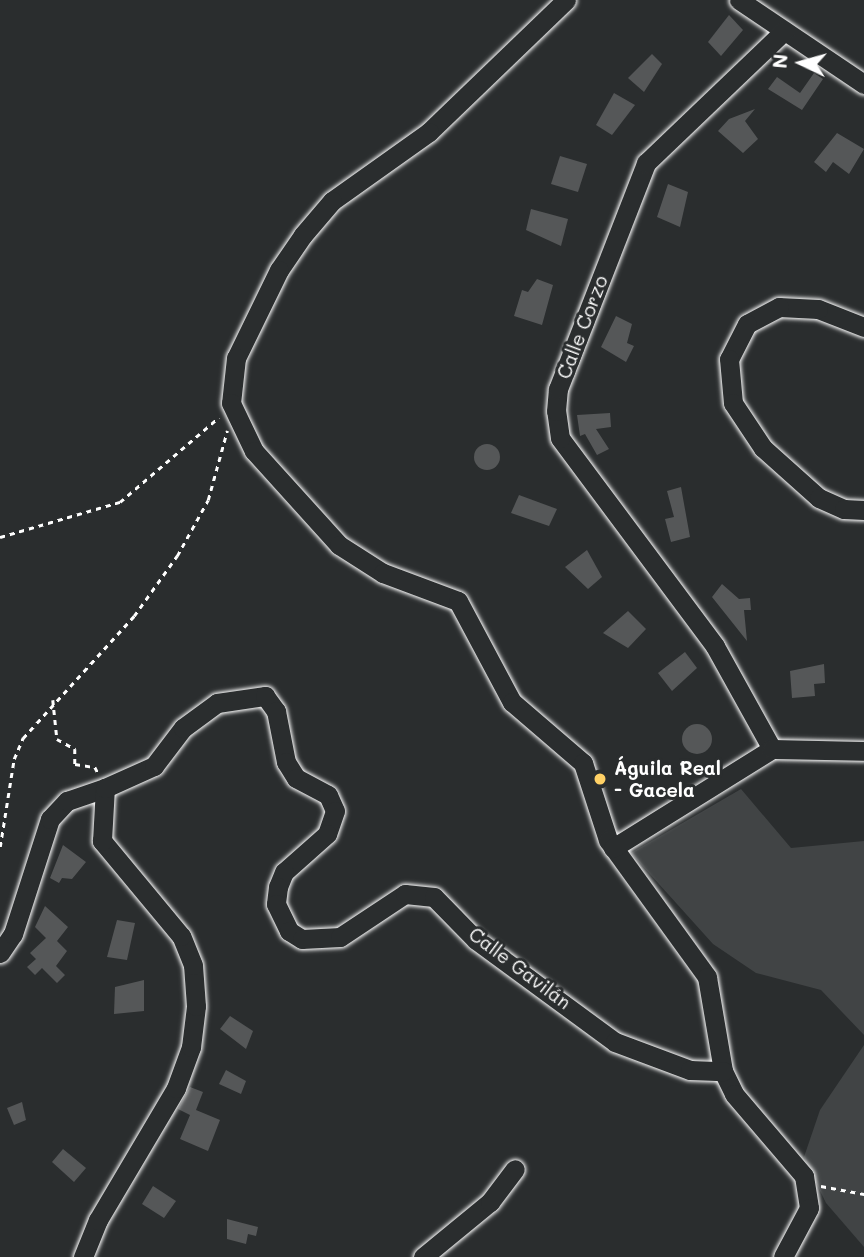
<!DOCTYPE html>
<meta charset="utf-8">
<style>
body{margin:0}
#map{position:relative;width:864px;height:1257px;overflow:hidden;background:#2a2d2e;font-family:Mali,sans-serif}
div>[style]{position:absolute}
.green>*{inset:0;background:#414445}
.building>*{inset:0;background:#555758}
.round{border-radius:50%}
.path>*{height:2.5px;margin-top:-1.25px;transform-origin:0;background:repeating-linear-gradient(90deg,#fff 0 5px,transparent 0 10px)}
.roads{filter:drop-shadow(0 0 2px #fff) drop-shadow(0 0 2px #fff)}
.minor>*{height:19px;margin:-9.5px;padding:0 9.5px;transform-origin:9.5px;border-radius:9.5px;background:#2a2d2e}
.dots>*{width:19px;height:19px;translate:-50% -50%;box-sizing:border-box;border:4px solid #2a2d2e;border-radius:50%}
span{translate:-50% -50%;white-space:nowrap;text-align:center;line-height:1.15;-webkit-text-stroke:6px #2a2d2e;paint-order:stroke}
.street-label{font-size:19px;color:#fff}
.poi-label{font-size:19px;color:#fff;font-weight:700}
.left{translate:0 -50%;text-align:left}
.north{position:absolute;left:766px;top:28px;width:70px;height:70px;-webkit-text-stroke:5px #2a2d2e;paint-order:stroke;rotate:275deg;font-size:19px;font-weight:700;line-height:28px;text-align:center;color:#fff}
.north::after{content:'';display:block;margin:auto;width:24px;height:32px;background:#fff;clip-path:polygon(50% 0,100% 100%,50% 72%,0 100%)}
</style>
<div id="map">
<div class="green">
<div style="clip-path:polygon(741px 789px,791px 848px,864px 841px,864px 1035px,821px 990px,756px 973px,713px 944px,631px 853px)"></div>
<div style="clip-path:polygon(864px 1045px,864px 1247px,826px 1203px,804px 1157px,820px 1110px)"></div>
</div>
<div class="building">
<div style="clip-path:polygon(729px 15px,743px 30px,721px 56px,708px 42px)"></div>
<div style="clip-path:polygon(652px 54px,662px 64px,644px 92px,628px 78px)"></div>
<div style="clip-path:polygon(814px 73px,823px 79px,802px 110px,768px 89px,777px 77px,800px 93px)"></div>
<div style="clip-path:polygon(614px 93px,635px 105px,612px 135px,596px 125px)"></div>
<div style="clip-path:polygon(755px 109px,745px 121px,758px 139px,743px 153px,718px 131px,729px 119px)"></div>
<div style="clip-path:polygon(837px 133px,864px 149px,849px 174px,833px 162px,826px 172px,814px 162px)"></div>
<div style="clip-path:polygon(560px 156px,587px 164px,578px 192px,551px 184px)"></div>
<div style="clip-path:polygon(668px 184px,688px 192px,680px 227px,657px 217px)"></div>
<div style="clip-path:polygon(531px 209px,568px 219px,561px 246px,526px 230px)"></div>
<div style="clip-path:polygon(537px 279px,553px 285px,542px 325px,514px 316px,522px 290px,528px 292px)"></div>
<div style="clip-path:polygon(616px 316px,632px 324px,627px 343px,634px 346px,626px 362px,601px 347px)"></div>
<div style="clip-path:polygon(610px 413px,611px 427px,596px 429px,609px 449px,597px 455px,585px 434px,580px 436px,577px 415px)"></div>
<div class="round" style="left:474px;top:444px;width:26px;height:26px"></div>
<div style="clip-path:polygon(681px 487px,690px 537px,671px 542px,665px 519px,674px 517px,667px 491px)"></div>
<div style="clip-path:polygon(519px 495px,557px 509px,549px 526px,511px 513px)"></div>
<div style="clip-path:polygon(587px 550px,602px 577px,588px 589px,565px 567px)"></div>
<div style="clip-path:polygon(722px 584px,739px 599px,750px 598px,751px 610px,744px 610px,747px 641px,712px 597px)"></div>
<div style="clip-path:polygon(628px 611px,646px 629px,628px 648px,603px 633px)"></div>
<div style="clip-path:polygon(685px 652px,697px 668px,672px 691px,658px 673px)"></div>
<div style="clip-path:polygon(824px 664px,825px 683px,814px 684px,815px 696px,792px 698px,790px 671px)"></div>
<div class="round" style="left:682px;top:724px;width:30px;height:30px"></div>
<div style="clip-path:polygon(63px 845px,86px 862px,72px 879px,62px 878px,59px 883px,50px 878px)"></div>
<div style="clip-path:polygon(45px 906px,68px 927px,57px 941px,67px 951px,56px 966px,65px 975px,57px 983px,42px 968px,35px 975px,27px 967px,36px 959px,30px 953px,46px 938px,35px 927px)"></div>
<div style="clip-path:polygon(117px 920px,135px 923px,127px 960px,107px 957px)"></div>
<div style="clip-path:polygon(144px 980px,144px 1011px,114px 1014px,115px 987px)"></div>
<div style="clip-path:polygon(230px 1016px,253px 1031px,246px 1049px,220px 1029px)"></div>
<div style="clip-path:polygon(226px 1070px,246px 1081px,241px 1094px,219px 1084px)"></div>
<div style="clip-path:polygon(190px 1087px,203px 1092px,196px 1110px,220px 1120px,208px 1151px,180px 1139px,190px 1115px,178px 1109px)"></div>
<div style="clip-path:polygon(22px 1102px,26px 1120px,14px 1125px,7px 1108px)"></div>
<div style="clip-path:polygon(63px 1149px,86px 1168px,74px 1182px,52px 1162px)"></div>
<div style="clip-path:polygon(153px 1186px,176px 1201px,164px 1218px,142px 1204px)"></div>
<div style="clip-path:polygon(227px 1219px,258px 1227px,256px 1236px,248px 1234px,246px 1244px,227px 1239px)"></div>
</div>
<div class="path">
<div style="left:0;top:537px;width:125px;rotate:-16.3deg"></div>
<div style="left:120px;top:502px;width:130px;rotate:-40.6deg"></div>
<div style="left:53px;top:700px;width:39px;rotate:84deg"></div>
<div style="left:57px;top:739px;width:21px;rotate:29deg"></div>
<div style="left:75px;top:749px;width:15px;rotate:90deg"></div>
<div style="left:75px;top:764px;width:20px;rotate:9deg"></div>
<div style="left:95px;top:767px;width:9px;rotate:63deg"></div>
<div style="left:0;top:847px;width:89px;rotate:-81deg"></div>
<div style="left:14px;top:759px;width:23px;rotate:-67deg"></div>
<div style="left:23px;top:738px;width:165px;rotate:-47.7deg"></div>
<div style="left:134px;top:616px;width:74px;rotate:-54.4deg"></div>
<div style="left:177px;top:556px;width:64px;rotate:-61deg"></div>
<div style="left:208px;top:500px;width:72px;rotate:-74.6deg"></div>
<div style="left:821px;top:1186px;width:44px;rotate:10.5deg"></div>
</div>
<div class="roads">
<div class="minor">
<div style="left:566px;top:0;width:190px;rotate:136.1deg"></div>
<div style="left:429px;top:132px;width:119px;rotate:144.6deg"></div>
<div style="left:332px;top:201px;width:45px;rotate:130.5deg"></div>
<div style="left:303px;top:235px;width:42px;rotate:124.4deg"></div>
<div style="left:279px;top:270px;width:98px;rotate:116deg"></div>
<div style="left:236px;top:358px;width:45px;rotate:96.3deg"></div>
<div style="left:231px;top:403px;width:53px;rotate:64.4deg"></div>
<div style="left:254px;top:451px;width:127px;rotate:47.9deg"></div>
<div style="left:339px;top:545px;width:52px;rotate:32.5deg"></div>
<div style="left:383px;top:573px;width:80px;rotate:20.5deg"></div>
<div style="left:458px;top:601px;width:115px;rotate:61.9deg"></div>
<div style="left:512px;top:702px;width:94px;rotate:40.7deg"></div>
<div style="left:583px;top:763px;width:81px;rotate:72deg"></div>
<div style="left:608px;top:840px;width:169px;rotate:54.1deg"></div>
<div style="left:707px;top:977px;width:95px;rotate:80.3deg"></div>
<div style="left:723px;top:1071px;width:25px;rotate:64deg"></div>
<div style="left:734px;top:1094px;width:108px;rotate:49.5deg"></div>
<div style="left:804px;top:1176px;width:32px;rotate:81deg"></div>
<div style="left:809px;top:1208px;width:55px;rotate:118deg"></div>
<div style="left:739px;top:0;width:151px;rotate:33.9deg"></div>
<div style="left:864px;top:327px;width:49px;rotate:-158.6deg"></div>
<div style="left:818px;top:309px;width:39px;rotate:-177deg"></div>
<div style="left:779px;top:307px;width:36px;rotate:152deg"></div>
<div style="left:747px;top:324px;width:39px;rotate:117deg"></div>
<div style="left:729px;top:359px;width:44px;rotate:84.8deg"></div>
<div style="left:733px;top:403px;width:54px;rotate:56.3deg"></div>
<div style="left:763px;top:448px;width:75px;rotate:41.8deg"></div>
<div style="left:819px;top:498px;width:27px;rotate:24deg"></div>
<div style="left:844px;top:509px;width:20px;rotate:3deg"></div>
<div style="left:772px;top:749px;width:118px;rotate:-119deg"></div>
<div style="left:715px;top:646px;width:259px;rotate:-126.7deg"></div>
<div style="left:560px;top:438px;width:27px;rotate:-98deg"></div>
<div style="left:556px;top:411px;width:22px;rotate:-85deg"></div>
<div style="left:558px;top:389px;width:243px;rotate:-68.7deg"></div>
<div style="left:646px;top:163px;width:191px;rotate:-43.7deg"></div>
<div style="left:613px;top:848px;width:187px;rotate:-31.9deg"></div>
<div style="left:772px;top:749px;width:92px;rotate:1.2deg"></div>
<div style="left:0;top:953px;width:23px;rotate:-56deg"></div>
<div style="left:13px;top:934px;width:121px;rotate:-72.2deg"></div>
<div style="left:50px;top:819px;width:25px;rotate:-47deg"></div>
<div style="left:67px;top:801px;width:40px;rotate:-18.9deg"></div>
<div style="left:83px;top:1257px;width:40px;rotate:-68deg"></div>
<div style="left:98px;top:1220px;width:153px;rotate:-59.4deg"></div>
<div style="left:176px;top:1088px;width:44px;rotate:-69.9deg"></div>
<div style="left:191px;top:1047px;width:41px;rotate:-83deg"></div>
<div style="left:196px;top:1006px;width:41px;rotate:-94.2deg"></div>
<div style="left:193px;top:965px;width:31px;rotate:-112deg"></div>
<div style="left:181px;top:936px;width:124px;rotate:-129.7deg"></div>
<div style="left:102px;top:841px;width:53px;rotate:-86.8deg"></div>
<div style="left:105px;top:788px;width:54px;rotate:-24.2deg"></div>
<div style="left:154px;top:766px;width:48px;rotate:-52.7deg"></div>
<div style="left:183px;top:728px;width:42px;rotate:-36.3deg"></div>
<div style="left:217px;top:703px;width:49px;rotate:-8.3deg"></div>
<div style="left:265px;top:696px;width:19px;rotate:54deg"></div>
<div style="left:276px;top:711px;width:52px;rotate:78.9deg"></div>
<div style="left:286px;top:762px;width:19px;rotate:58deg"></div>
<div style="left:296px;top:778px;width:36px;rotate:28deg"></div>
<div style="left:328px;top:795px;width:17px;rotate:66deg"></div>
<div style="left:335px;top:811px;width:24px;rotate:109deg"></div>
<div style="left:327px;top:834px;width:57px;rotate:138.5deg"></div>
<div style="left:284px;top:872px;width:16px;rotate:112deg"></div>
<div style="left:278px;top:887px;width:17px;rotate:97deg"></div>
<div style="left:276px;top:904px;width:30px;rotate:64deg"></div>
<div style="left:289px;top:931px;width:15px;rotate:32deg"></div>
<div style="left:302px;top:939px;width:38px;rotate:-3deg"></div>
<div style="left:340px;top:937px;width:78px;rotate:-33.5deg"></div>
<div style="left:405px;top:894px;width:29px;rotate:6deg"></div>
<div style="left:434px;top:897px;width:60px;rotate:45.7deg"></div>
<div style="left:476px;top:940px;width:172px;rotate:36.3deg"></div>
<div style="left:615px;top:1042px;width:80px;rotate:20.5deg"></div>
<div style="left:690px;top:1070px;width:33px;rotate:2deg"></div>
<div style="left:423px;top:1257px;width:87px;rotate:-39.4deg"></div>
<div style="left:490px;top:1202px;width:41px;rotate:-52.9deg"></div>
</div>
</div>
<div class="dots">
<div style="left:600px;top:779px;background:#ffd166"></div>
</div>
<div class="street-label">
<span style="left:582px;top:327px;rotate:-69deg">Calle Corzo</span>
<span style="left:520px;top:968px;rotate:37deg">Calle Gavilán</span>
</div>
<div class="poi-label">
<span class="left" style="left:614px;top:779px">Águila Real<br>- Gacela</span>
</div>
<div class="north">N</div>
</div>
